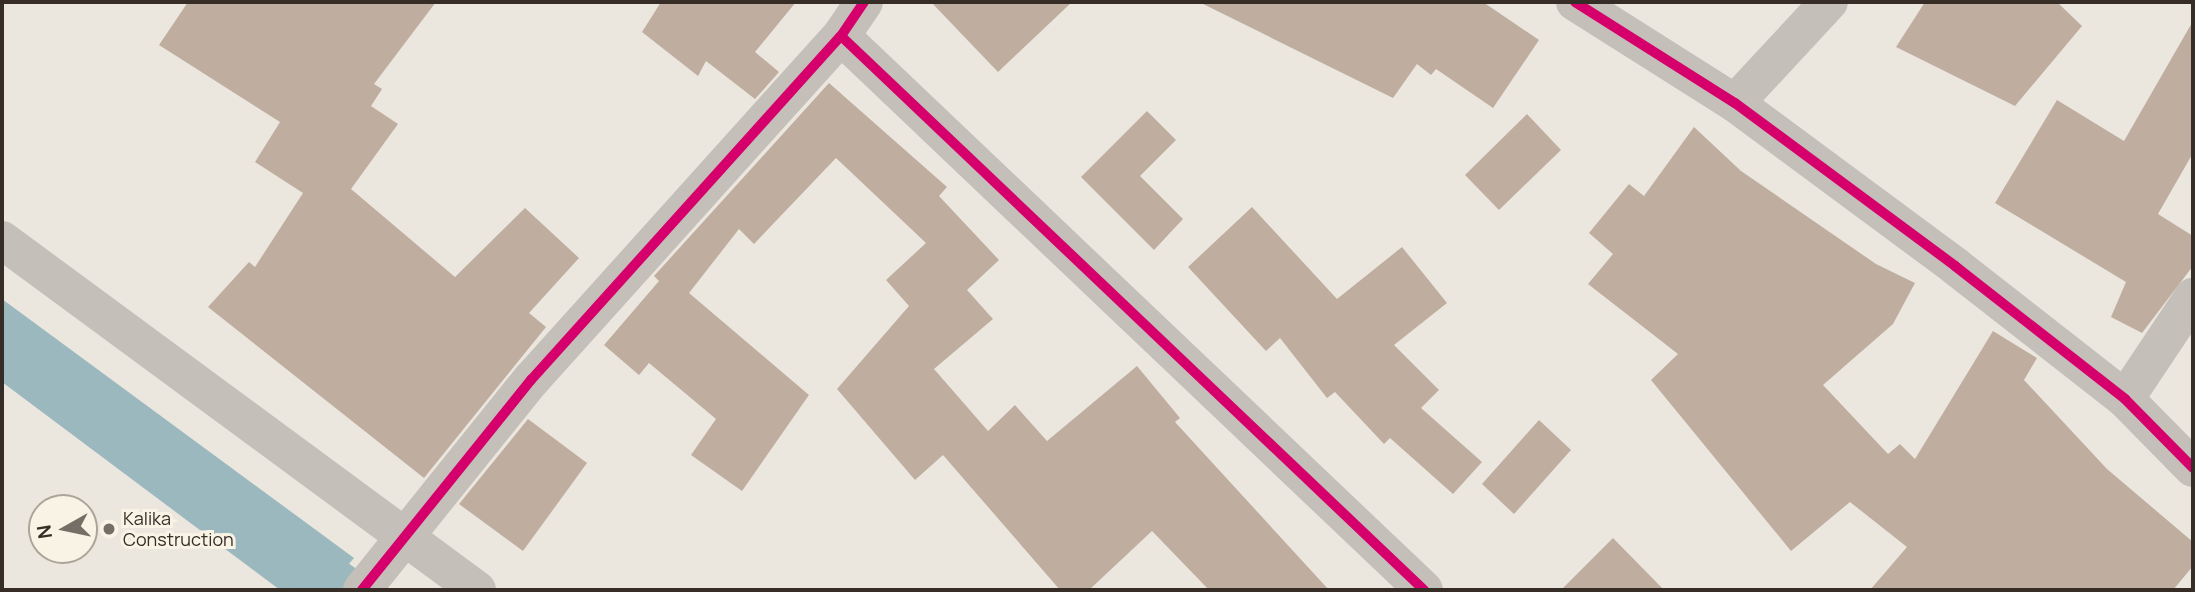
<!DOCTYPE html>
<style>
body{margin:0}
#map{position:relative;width:2195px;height:592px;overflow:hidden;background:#ebe7df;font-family:Manrope,sans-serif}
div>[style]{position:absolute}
.water>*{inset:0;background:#9ab8bd}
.canal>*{height:51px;margin:-25.5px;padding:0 25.5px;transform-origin:25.5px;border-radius:25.5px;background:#9ab8bd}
.building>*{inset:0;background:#bfaea0}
.minor>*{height:38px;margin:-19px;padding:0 19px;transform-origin:19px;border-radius:19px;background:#c4bfb8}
.cycleway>*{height:10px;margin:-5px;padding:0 5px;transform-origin:5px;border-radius:5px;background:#d6006c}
.dots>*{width:19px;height:19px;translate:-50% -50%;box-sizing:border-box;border:4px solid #f9f3e5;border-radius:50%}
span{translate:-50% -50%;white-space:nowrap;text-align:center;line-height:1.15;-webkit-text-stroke:6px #f9f3e5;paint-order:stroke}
.poi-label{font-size:18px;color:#352d26}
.left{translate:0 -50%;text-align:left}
.frame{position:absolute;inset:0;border:4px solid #352d26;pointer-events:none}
.north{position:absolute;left:28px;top:494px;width:70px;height:70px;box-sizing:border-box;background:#f9f3e5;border:2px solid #aba499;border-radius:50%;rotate:261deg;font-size:19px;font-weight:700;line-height:28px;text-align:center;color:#352d26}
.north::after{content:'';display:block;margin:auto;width:24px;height:32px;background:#756e67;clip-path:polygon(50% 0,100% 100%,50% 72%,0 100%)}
</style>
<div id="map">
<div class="water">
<div style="clip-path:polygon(2px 299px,354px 558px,326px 590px,280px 590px,2px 382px)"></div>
</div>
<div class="canal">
<div style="left:276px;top:542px;width:82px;rotate:36deg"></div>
</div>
<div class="building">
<div style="clip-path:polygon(188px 2px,436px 2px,374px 84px,382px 89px,371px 106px,398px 124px,351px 189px,455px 277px,525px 208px,579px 258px,529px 313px,546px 327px,424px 478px,208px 307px,249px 262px,255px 267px,303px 193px,255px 162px,280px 122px,159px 45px)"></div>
<div style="clip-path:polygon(661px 2px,796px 2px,755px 52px,779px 72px,755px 99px,706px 61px,698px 76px,642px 32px)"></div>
<div style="clip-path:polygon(931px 2px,1072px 2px,998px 72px)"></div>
<div style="clip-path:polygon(1199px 2px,1483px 2px,1539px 40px,1493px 108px,1436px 69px,1431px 75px,1417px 64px,1393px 98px)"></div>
<div style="clip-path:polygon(1925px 2px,2057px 2px,2082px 26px,2015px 106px,1896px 47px)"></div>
<div style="clip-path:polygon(2193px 21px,2193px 153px,2158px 214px,2193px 236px,2193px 266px,2142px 333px,2111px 317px,2126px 282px,1995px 203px,2057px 100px,2124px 141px)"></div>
<div style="clip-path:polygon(829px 83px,947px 187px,939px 196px,999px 260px,967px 290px,993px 319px,934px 369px,988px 431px,1015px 405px,1047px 441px,1137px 366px,1180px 418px,1175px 422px,1329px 590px,1209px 590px,1152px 531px,1089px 590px,1060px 590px,943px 455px,915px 480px,837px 389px,909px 306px,886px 280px,926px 243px,836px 158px,754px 244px,739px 229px,689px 293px,809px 395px,742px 491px,691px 455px,716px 419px,649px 363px,639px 375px,604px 345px,659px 281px,654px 276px)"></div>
<div style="clip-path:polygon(1147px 111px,1176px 140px,1140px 176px,1183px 219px,1154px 250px,1081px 177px)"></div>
<div style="clip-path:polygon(1527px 114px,1561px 150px,1499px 210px,1465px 175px)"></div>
<div style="clip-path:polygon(1694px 127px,1741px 171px,1876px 264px,1915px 283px,1893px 324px,1823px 385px,1888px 454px,1900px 444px,1915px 459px,1993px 331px,2037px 358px,2024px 380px,2107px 469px,2193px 542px,2193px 566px,2173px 590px,1870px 590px,1907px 547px,1850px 502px,1791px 551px,1651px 380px,1678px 354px,1588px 284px,1613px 254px,1589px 233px,1629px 184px,1644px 196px)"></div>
<div style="clip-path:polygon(1252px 207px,1337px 299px,1402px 247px,1447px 303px,1394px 345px,1439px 390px,1421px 408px,1482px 462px,1453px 494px,1390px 438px,1384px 444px,1335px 392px,1327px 398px,1280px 338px,1266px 351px,1188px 267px)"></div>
<div style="clip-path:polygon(528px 419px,587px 463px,523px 551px,459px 504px)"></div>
<div style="clip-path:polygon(1539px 420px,1571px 450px,1514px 514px,1482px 484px)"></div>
<div style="clip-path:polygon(1613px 538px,1664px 590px,1561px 590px)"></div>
</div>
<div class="minor">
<div style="left:1575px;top:2px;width:189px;rotate:32.3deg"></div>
<div style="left:1735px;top:103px;width:274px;rotate:36.5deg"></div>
<div style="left:1955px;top:266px;width:216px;rotate:38deg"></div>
<div style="left:2125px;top:399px;width:97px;rotate:45.4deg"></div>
<div style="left:841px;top:36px;width:804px;rotate:43.54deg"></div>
<div style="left:1735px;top:103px;width:138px;rotate:-47.1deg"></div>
<div style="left:2px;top:240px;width:590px;rotate:36.38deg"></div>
<div style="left:2125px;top:399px;width:123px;rotate:-56.3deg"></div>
<div style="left:362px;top:590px;width:270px;rotate:-51.2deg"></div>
<div style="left:531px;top:380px;width:463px;rotate:-48deg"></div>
<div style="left:841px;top:36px;width:41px;rotate:-55.9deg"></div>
</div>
<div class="cycleway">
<div style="left:1575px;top:2px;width:189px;rotate:32.3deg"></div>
<div style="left:1735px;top:103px;width:274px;rotate:36.5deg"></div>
<div style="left:1955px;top:266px;width:216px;rotate:38deg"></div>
<div style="left:2125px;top:399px;width:97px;rotate:45.4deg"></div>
<div style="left:841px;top:36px;width:804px;rotate:43.54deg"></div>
<div style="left:362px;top:590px;width:270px;rotate:-51.2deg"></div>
<div style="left:531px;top:380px;width:463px;rotate:-48deg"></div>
<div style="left:841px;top:36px;width:41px;rotate:-55.9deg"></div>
</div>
<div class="dots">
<div style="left:109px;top:529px;background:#756e67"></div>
</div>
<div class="poi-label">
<span class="left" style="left:123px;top:529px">Kalika<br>Construction</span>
</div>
<div class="frame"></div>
<div class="north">N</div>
</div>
